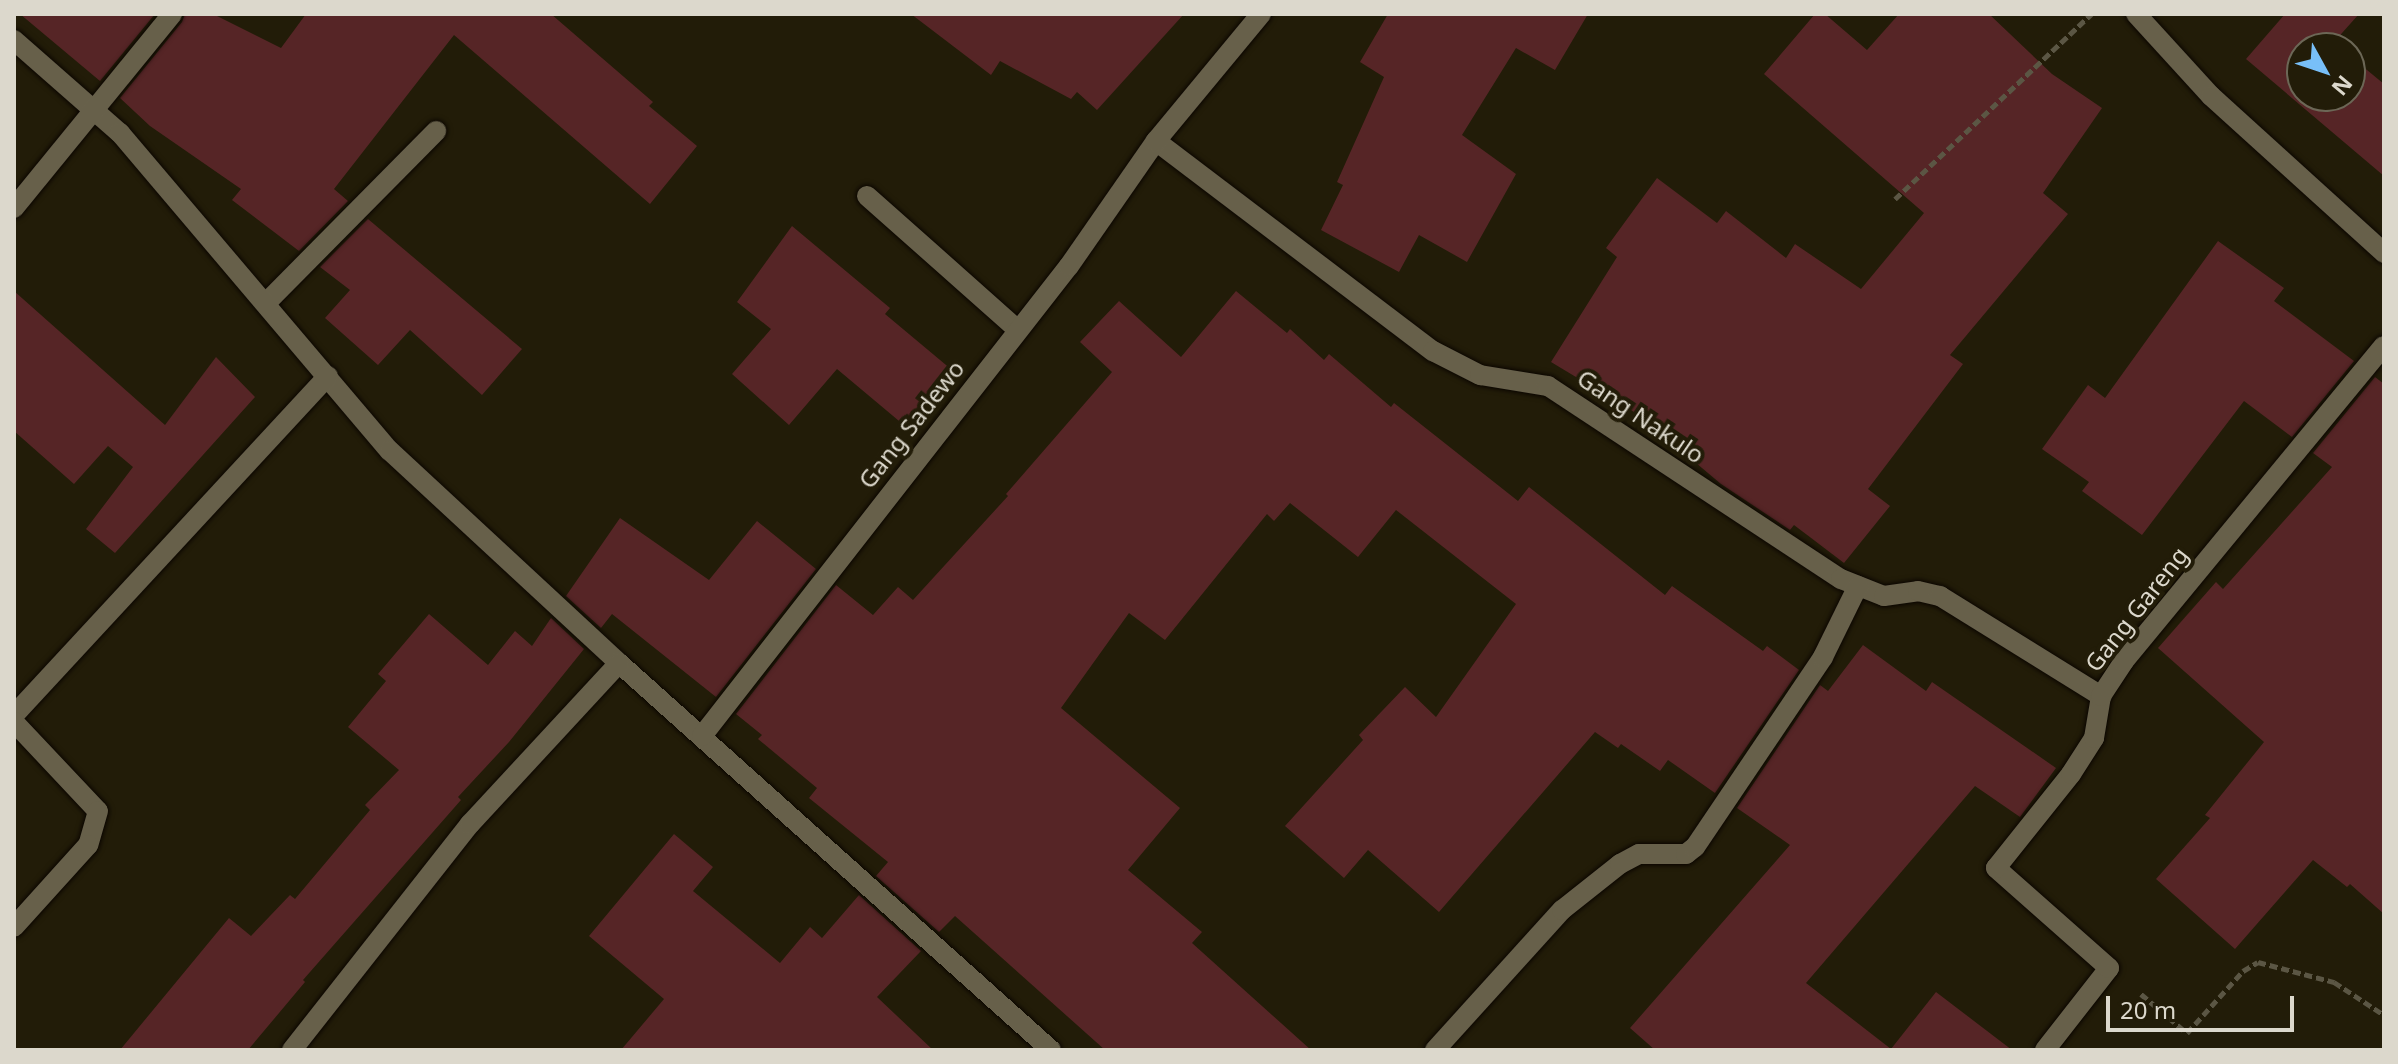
<!DOCTYPE html>
<style>
body{margin:0}
#map{position:relative;width:2398px;height:1064px;overflow:hidden;background:#221c08;font-family:"Noto Sans",sans-serif}
div>[style]{position:absolute}
.building>*{inset:0;background:#562526}
.path>*{height:5px;margin-top:-2.5px;transform-origin:0;background:repeating-linear-gradient(90deg,#5b5644 0 8px,transparent 0 12px)}
.roads{filter:drop-shadow(0 0 2px #0b0600) drop-shadow(0 0 2px #0b0600)}
.service>*{height:20px;margin:-10px;padding:0 10px;transform-origin:10px;border-radius:10px;background:#67604a}
.minor>*{height:20px;margin:-10px;padding:0 10px;transform-origin:10px;border-radius:10px;background:#67604a}
span{translate:-50% -50%;white-space:nowrap;text-align:center;line-height:1.15;-webkit-text-stroke:8px #221c08;paint-order:stroke}
.street-label{font-size:24px;color:#dcd8cc}
.frame{position:absolute;inset:0;border:16px solid #dcd8cc;pointer-events:none}
.north{position:absolute;left:2286px;top:32px;width:80px;height:80px;box-sizing:border-box;background:#221c08;border:2px solid #6c6756;border-radius:50%;rotate:130deg;font-size:22px;font-weight:700;line-height:32px;text-align:center;color:#dcd8cc}
.north::after{content:'';display:block;margin:auto;width:28px;height:36px;background:#78bff8;clip-path:polygon(50% 0,100% 100%,50% 72%,0 100%)}
.scale{position:absolute;left:2106px;top:996px;width:188px;height:36px;box-sizing:border-box;border:4px solid #dcd8cc;border-top:0;padding-left:10px;font-size:24px;line-height:28px;white-space:nowrap;color:#dcd8cc;-webkit-text-stroke:6px #221c08;paint-order:stroke}
</style>
<div id="map">
<div class="building">
<div style="clip-path:polygon(20px 14px,155px 14px,100px 81px)"></div>
<div style="clip-path:polygon(185px 14px,213px 14px,281px 48px,306px 14px,551px 14px,653px 102px,649px 106px,697px 146px,650px 204px,454px 35px,334px 189px,348px 201px,299px 251px,232px 200px,241px 189px,150px 126px,120px 98px,182px 22px)"></div>
<div style="clip-path:polygon(911px 14px,1184px 14px,1097px 110px,1077px 92px,1071px 99px,1000px 61px,991px 75px)"></div>
<div style="clip-path:polygon(1388px 14px,1588px 14px,1555px 70px,1516px 48px,1462px 135px,1516px 174px,1467px 262px,1419px 235px,1399px 272px,1321px 230px,1343px 185px,1337px 182px,1384px 77px,1360px 62px)"></div>
<div style="clip-path:polygon(1815px 14px,1825px 14px,1867px 50px,1899px 14px,1989px 14px,2052px 74px,2102px 108px,2043px 193px,2068px 214px,1950px 355px,1963px 364px,1868px 489px,1890px 506px,1844px 563px,1794px 525px,1790px 530px,1721px 484px,1639px 415px,1551px 362px,1617px 257px,1606px 248px,1657px 178px,1717px 223px,1726px 211px,1786px 258px,1795px 244px,1861px 289px,1924px 213px,1764px 74px)"></div>
<div style="clip-path:polygon(2285px 14px,2359px 14px,2334px 42px,2341px 48px,2302px 48px,2302px 96px,2350px 96px,2350px 56px,2384px 84px,2384px 176px,2246px 59px)"></div>
<div style="clip-path:polygon(368px 219px,522px 349px,482px 395px,410px 330px,378px 365px,325px 318px,350px 290px,320px 267px)"></div>
<div style="clip-path:polygon(792px 226px,890px 308px,885px 314px,952px 370px,905px 426px,837px 369px,789px 425px,732px 374px,771px 329px,737px 302px)"></div>
<div style="clip-path:polygon(2218px 241px,2284px 288px,2274px 301px,2354px 361px,2292px 437px,2244px 401px,2142px 535px,2082px 491px,2089px 482px,2042px 449px,2088px 385px,2105px 398px)"></div>
<div style="clip-path:polygon(14px 291px,165px 425px,216px 357px,255px 397px,115px 553px,86px 529px,133px 467px,108px 446px,74px 484px,14px 431px)"></div>
<div style="clip-path:polygon(1236px 291px,1287px 333px,1290px 329px,1324px 360px,1329px 354px,1391px 407px,1394px 403px,1518px 501px,1529px 487px,1665px 595px,1672px 586px,1763px 651px,1767px 646px,1799px 670px,1715px 793px,1668px 760px,1660px 771px,1621px 744px,1618px 748px,1595px 732px,1439px 912px,1368px 850px,1344px 878px,1285px 826px,1363px 740px,1359px 735px,1405px 687px,1436px 717px,1516px 604px,1396px 510px,1358px 557px,1290px 503px,1274px 521px,1267px 514px,1165px 640px,1129px 613px,1061px 708px,1180px 808px,1128px 870px,1202px 932px,1192px 943px,1311px 1050px,1105px 1050px,955px 916px,939px 932px,876px 876px,888px 862px,809px 798px,817px 788px,758px 739px,762px 735px,736px 714px,836px 585px,873px 615px,898px 587px,913px 600px,1008px 496px,1006px 494px,1112px 372px,1080px 342px,1119px 301px,1181px 357px)"></div>
<div style="clip-path:polygon(2375px 377px,2384px 384px,2384px 914px,2350px 884px,2347px 887px,2313px 860px,2235px 949px,2156px 879px,2210px 818px,2205px 815px,2264px 742px,2158px 648px,2216px 582px,2223px 589px,2332px 467px,2313px 453px)"></div>
<div style="clip-path:polygon(620px 518px,709px 580px,757px 521px,816px 569px,716px 697px,612px 614px,601px 628px,566px 596px)"></div>
<div style="clip-path:polygon(429px 614px,488px 665px,515px 631px,532px 646px,551px 618px,584px 649px,509px 742px,458px 797px,461px 800px,303px 980px,305px 982px,248px 1050px,120px 1050px,229px 918px,251px 936px,290px 895px,295px 899px,370px 810px,365px 805px,399px 770px,348px 727px,386px 681px,378px 674px)"></div>
<div style="clip-path:polygon(1863px 645px,1926px 691px,1932px 682px,2056px 768px,2020px 817px,1975px 786px,1806px 983px,1891px 1049px,1936px 992px,2012px 1050px,1655px 1050px,1630px 1028px,1790px 845px,1737px 808px,1820px 685px,1828px 691px)"></div>
<div style="clip-path:polygon(674px 834px,713px 867px,693px 891px,780px 963px,810px 927px,822px 938px,859px 895px,921px 951px,877px 997px,933px 1050px,621px 1050px,664px 999px,589px 936px)"></div>
</div>
<div class="path">
<div style="left:1895px;top:199px;width:270px;rotate:-43.3deg"></div>
<div style="left:2141px;top:994px;width:60px;rotate:40.3deg"></div>
<div style="left:2187px;top:1033px;width:84px;rotate:-47.9deg"></div>
<div style="left:2243px;top:971px;width:17px;rotate:-31deg"></div>
<div style="left:2258px;top:962px;width:79px;rotate:14.7deg"></div>
<div style="left:2334px;top:982px;width:60px;rotate:33.4deg"></div>
</div>
<div class="roads">
<div class="service">
<div style="left:266px;top:303px;width:242px;rotate:-45.3deg"></div>
</div>
<div class="minor">
<div style="left:2136px;top:14px;width:111px;rotate:47.6deg"></div>
<div style="left:2211px;top:96px;width:234px;rotate:42.2deg"></div>
<div style="left:14px;top:40px;width:141px;rotate:41.3deg"></div>
<div style="left:120px;top:133px;width:417px;rotate:49.7deg"></div>
<div style="left:390px;top:451px;width:312px;rotate:42.8deg"></div>
<div style="left:619px;top:663px;width:580px;rotate:41.86deg"></div>
<div style="left:1156px;top:141px;width:348px;rotate:37.2deg"></div>
<div style="left:1433px;top:351px;width:53px;rotate:27.1deg"></div>
<div style="left:1480px;top:375px;width:69px;rotate:9.2deg"></div>
<div style="left:1548px;top:386px;width:351px;rotate:33.4deg"></div>
<div style="left:1841px;top:579px;width:46px;rotate:21.6deg"></div>
<div style="left:1884px;top:596px;width:34px;rotate:-8deg"></div>
<div style="left:1918px;top:591px;width:23px;rotate:13deg"></div>
<div style="left:1940px;top:596px;width:190px;rotate:31.8deg"></div>
<div style="left:867px;top:196px;width:202px;rotate:41.6deg"></div>
<div style="left:14px;top:208px;width:250px;rotate:-50.8deg"></div>
<div style="left:14px;top:715px;width:462px;rotate:-47.2deg"></div>
<div style="left:14px;top:722px;width:122px;rotate:46.7deg"></div>
<div style="left:98px;top:811px;width:35px;rotate:106deg"></div>
<div style="left:88px;top:845px;width:110px;rotate:132.1deg"></div>
<div style="left:702px;top:736px;width:596px;rotate:-52.02deg"></div>
<div style="left:1069px;top:266px;width:152px;rotate:-55.2deg"></div>
<div style="left:1156px;top:141px;width:165px;rotate:-50.4deg"></div>
<div style="left:292px;top:1050px;width:288px;rotate:-51.8deg"></div>
<div style="left:470px;top:824px;width:219px;rotate:-47.2deg"></div>
<div style="left:1435px;top:1050px;width:189px;rotate:-47.8deg"></div>
<div style="left:1562px;top:910px;width:74px;rotate:-38.4deg"></div>
<div style="left:1620px;top:864px;width:21px;rotate:-28deg"></div>
<div style="left:1639px;top:854px;width:47px"></div>
<div style="left:1686px;top:854px;width:11px;rotate:-38deg"></div>
<div style="left:1695px;top:847px;width:229px;rotate:-56deg"></div>
<div style="left:1823px;top:657px;width:79px;rotate:-63.8deg"></div>
<div style="left:2045px;top:1050px;width:104px;rotate:-52deg"></div>
<div style="left:2109px;top:968px;width:151px;rotate:-138.5deg"></div>
<div style="left:1996px;top:868px;width:120px;rotate:-51.4deg"></div>
<div style="left:2071px;top:774px;width:43px;rotate:-57.4deg"></div>
<div style="left:2094px;top:738px;width:43px;rotate:-80.5deg"></div>
<div style="left:2101px;top:696px;width:42px;rotate:-56.7deg"></div>
<div style="left:2124px;top:661px;width:408px;rotate:-50.5deg"></div>
</div>
</div>
<div class="street-label">
<span style="left:1641px;top:416px;rotate:34deg">Gang Nakulo</span>
<span style="left:911px;top:424px;rotate:-52deg">Gang Sadewo</span>
<span style="left:2136px;top:609px;rotate:-52deg">Gang Gareng</span>
</div>
<div class="frame"></div>
<div class="north">N</div>
<div class="scale">20 m</div>
</div>
